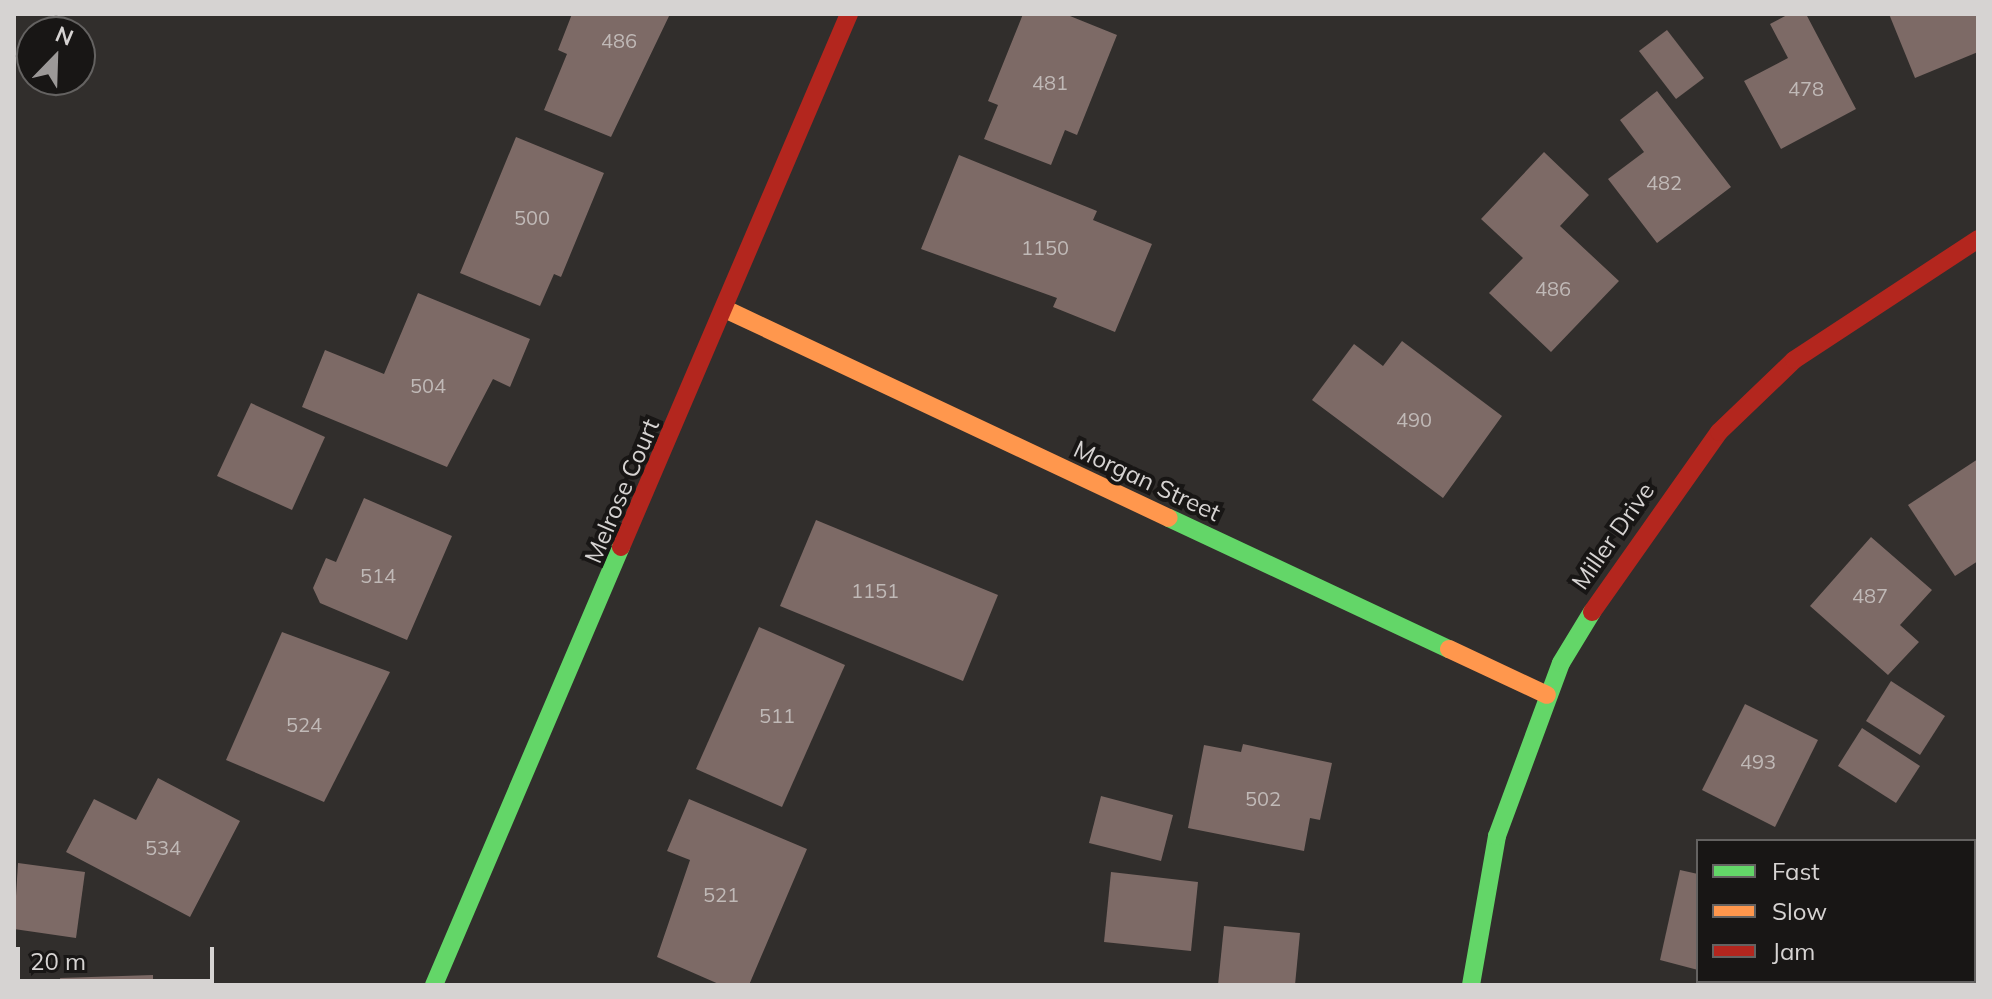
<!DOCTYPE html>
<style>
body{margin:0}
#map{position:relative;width:1992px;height:999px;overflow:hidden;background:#312e2c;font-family:Mulish,sans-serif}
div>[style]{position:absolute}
.building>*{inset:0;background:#7d6a66}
.fast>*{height:18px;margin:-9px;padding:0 9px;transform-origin:9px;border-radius:9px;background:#63d668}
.slow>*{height:18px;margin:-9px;padding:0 9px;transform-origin:9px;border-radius:9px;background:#ff974d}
.jam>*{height:18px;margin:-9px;padding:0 9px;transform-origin:9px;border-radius:9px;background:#b3261e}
span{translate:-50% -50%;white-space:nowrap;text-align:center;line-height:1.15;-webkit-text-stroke:8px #181615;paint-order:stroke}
.number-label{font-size:20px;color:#c0b9b7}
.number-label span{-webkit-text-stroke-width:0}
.street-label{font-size:24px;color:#d6d3d2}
.frame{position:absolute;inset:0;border:16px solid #d6d3d2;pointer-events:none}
.legend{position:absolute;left:1696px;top:839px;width:280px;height:144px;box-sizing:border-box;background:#181615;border:2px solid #646261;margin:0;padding:10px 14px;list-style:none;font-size:24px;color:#d6d3d2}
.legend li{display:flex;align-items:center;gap:16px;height:40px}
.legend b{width:40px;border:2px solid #646261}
.north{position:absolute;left:16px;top:16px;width:80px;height:80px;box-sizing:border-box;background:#181615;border:2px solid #646261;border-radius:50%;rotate:23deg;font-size:22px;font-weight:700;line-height:32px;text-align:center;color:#d6d3d2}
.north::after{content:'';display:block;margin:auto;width:28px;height:36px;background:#9c9998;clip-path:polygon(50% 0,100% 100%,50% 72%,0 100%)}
.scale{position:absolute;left:16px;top:947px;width:198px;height:36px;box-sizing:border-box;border:4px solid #d6d3d2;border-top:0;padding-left:10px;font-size:24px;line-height:28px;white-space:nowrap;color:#d6d3d2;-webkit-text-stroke:6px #181615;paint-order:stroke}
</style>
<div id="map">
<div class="building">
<div style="clip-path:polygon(572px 14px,670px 14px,611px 137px,544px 110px,567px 54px,558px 50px)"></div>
<div style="clip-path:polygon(1023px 14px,1065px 14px,1117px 35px,1077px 135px,1065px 130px,1051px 165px,984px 139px,998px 105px,988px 101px)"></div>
<div style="clip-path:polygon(1789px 14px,1806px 14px,1856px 109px,1781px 149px,1744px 81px,1788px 58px,1770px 24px)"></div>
<div style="clip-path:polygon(1889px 14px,1978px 14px,1978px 52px,1915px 78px)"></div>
<div style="clip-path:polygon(1667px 30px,1704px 78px,1676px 99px,1639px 51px)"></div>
<div style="clip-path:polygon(1657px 91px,1731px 187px,1657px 243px,1608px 179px,1644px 152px,1620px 120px)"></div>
<div style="clip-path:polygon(516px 137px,604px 173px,561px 277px,554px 274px,540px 306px,460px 273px)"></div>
<div style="clip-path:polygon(1544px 152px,1589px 195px,1560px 226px,1619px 281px,1551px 352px,1489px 293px,1523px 258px,1481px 219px)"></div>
<div style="clip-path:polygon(959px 155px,1097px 211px,1093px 220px,1152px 244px,1115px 332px,1053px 307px,1057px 298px,921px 249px)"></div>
<div style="clip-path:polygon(418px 293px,530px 339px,510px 387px,493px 379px,447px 467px,302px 407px,325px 350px,384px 374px)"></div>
<div style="clip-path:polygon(1402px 341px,1502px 416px,1443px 498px,1312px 400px,1354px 344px,1383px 366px)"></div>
<div style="clip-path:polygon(251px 403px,325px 437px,292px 510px,217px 476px)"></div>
<div style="clip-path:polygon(1978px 459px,1978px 561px,1955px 576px,1908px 505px)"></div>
<div style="clip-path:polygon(364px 498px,452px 536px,407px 640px,320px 603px,313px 588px,326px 558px,336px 562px)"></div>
<div style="clip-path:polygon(816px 520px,998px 595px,963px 681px,780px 606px)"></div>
<div style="clip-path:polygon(1871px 537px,1932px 590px,1900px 625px,1919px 642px,1888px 675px,1810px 606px)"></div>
<div style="clip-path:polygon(759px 627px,845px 665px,782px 807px,696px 769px)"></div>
<div style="clip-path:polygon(282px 632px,390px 672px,324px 802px,226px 760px)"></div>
<div style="clip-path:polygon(1891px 681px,1945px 716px,1920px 755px,1866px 721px)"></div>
<div style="clip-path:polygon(1745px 704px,1818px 740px,1775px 827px,1702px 790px)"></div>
<div style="clip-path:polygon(1862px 728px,1920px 766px,1896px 803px,1838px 766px)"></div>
<div style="clip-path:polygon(1243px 744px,1332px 763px,1320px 820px,1310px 818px,1304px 851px,1188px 828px,1204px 745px,1241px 752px)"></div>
<div style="clip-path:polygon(158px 778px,240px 821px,190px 917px,66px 852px,94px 799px,136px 820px)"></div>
<div style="clip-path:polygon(1101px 796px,1173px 815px,1161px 861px,1089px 843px)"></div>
<div style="clip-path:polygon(689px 799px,807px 849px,749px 985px,721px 985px,657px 957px,690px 860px,667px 851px)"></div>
<div style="clip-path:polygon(18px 863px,85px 872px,76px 938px,14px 929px)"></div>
<div style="clip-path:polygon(1680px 870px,1698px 874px,1698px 970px,1660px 960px)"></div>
<div style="clip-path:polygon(1111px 872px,1198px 882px,1191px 951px,1104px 942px)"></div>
<div style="clip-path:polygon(1224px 926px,1300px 933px,1295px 985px,1218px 985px)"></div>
<div style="clip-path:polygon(153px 975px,153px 985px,61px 985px,60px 978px)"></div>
</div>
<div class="fast">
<div style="left:1169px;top:518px;width:309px;rotate:25.1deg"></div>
<div style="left:434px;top:985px;width:476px;rotate:-66.9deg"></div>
<div style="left:1471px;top:985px;width:151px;rotate:-80.1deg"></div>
<div style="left:1497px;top:836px;width:184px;rotate:-69.7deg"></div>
<div style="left:1561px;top:663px;width:60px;rotate:-58.7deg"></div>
</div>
<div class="slow">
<div style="left:727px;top:310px;width:488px;rotate:25.2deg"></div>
<div style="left:1449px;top:649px;width:108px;rotate:25.1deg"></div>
</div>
<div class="jam">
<div style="left:621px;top:547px;width:580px;rotate:-66.84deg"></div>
<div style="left:1592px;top:612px;width:220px;rotate:-54.8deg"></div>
<div style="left:1719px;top:432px;width:104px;rotate:-43.8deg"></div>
<div style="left:1794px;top:360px;width:220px;rotate:-33.3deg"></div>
</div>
<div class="number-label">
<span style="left:619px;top:40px">486</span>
<span style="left:1050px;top:82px">481</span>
<span style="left:1806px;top:88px">478</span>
<span style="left:1664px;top:182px">482</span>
<span style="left:532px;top:217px">500</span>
<span style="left:1045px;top:247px">1150</span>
<span style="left:1553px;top:288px">486</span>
<span style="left:428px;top:385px">504</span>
<span style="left:1414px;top:419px">490</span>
<span style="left:378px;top:575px">514</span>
<span style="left:875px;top:590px">1151</span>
<span style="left:1870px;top:595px">487</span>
<span style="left:777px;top:715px">511</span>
<span style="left:304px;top:724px">524</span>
<span style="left:1758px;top:761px">493</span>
<span style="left:1263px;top:798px">502</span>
<span style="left:163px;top:847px">534</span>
<span style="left:721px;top:894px">521</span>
</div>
<div class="street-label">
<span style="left:1147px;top:481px;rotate:25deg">Morgan Street</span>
<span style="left:622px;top:491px;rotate:-67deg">Melrose Court</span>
<span style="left:1613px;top:536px;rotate:-55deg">Miller Drive</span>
</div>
<div class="frame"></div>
<ul class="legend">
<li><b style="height:10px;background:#63d668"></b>Fast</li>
<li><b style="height:10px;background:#ff974d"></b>Slow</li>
<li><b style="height:10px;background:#b3261e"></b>Jam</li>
</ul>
<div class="north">N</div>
<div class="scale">20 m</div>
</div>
